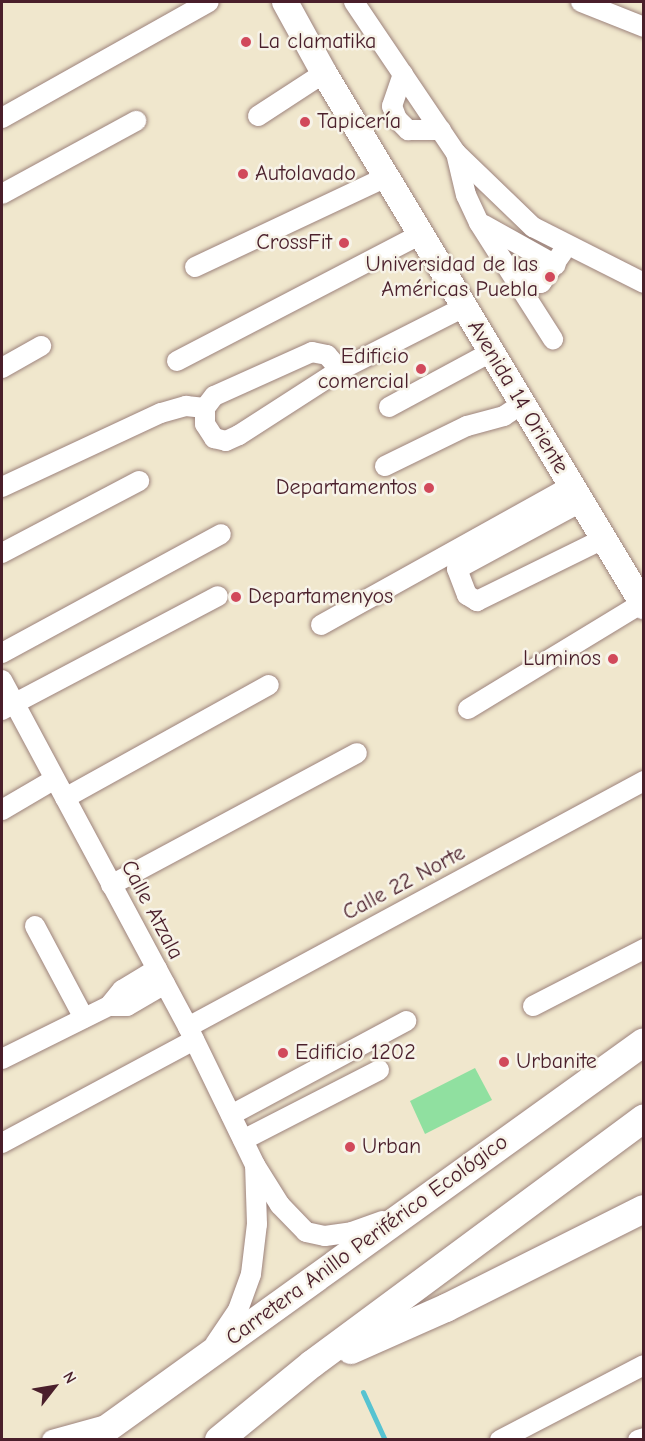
<!DOCTYPE html>
<meta charset="utf-8">
<style>
body{margin:0}
#map{position:relative;width:645px;height:1441px;overflow:hidden;background:#f0e7cd;font-family:"Comic Neue",sans-serif}
div>[style]{position:absolute}
.green>*{inset:0;background:#90e0a0}
.stream>*{height:5px;margin:-2.5px;padding:0 2.5px;transform-origin:2.5px;border-radius:2.5px;background:#57c3d1}
.roads{filter:drop-shadow(0 0 2px #9d837c) drop-shadow(0 0 2px #9d837c)}
.minor>*{height:20px;margin:-10px;padding:0 10px;transform-origin:10px;border-radius:10px;background:#fff}
.major>*{height:26px;margin:-13px;padding:0 13px;transform-origin:13px;border-radius:13px;background:#fff}
.highway>*{height:28px;margin:-14px;padding:0 14px;transform-origin:14px;border-radius:14px;background:#fff}
.dots>*{width:16px;height:16px;translate:-50% -50%;box-sizing:border-box;border:3px solid #f7f3e8;border-radius:50%}
span{translate:-50% -50%;white-space:nowrap;text-align:center;line-height:1.15;-webkit-text-stroke:5px #f7f3e8;paint-order:stroke}
.poi-label{font-size:22px;color:#4a1f2b}
.left{translate:0 -50%;text-align:left}
.right{translate:-100% -50%;text-align:right}
.street-label{font-size:22px;color:#4a1f2b}
.frame{position:absolute;inset:0;border:3px solid #4a1f2b;pointer-events:none}
.north{position:absolute;left:24px;top:1357px;width:60px;height:60px;-webkit-text-stroke:4px #f7f3e8;paint-order:stroke;rotate:59deg;font-size:16px;font-weight:700;line-height:24px;text-align:center;color:#4a1f2b}
.north::after{content:'';display:block;margin:auto;width:21px;height:27px;background:#4a1f2b;clip-path:polygon(50% 0,100% 100%,50% 72%,0 100%)}
</style>
<div id="map">
<div class="green">
<div style="clip-path:polygon(475px 1068px,492px 1100px,425px 1134px,410px 1101px)"></div>
</div>
<div class="stream">
<div style="left:363px;top:1392px;width:53px;rotate:65.4deg"></div>
</div>
<div class="roads">
<div class="minor">
<div style="left:354px;top:2px;width:182px;rotate:56deg"></div>
<div style="left:456px;top:153px;width:107px;rotate:43.9deg"></div>
<div style="left:533px;top:227px;width:124px;rotate:26.8deg"></div>
<div style="left:581px;top:2px;width:68px;rotate:21.6deg"></div>
<div style="left:403px;top:74px;width:34px;rotate:109deg"></div>
<div style="left:392px;top:106px;width:14px;rotate:69deg"></div>
<div style="left:397px;top:119px;width:16px;rotate:45deg"></div>
<div style="left:408px;top:130px;width:33px"></div>
<div style="left:258px;top:116px;width:79px;rotate:-33.1deg"></div>
<div style="left:2px;top:118px;width:237px;rotate:-29.3deg"></div>
<div style="left:456px;top:153px;width:43px;rotate:76.6deg"></div>
<div style="left:466px;top:195px;width:31px;rotate:65deg"></div>
<div style="left:479px;top:223px;width:138px;rotate:57.5deg"></div>
<div style="left:2px;top:194px;width:153px;rotate:-28.6deg"></div>
<div style="left:484px;top:225px;width:82px;rotate:29.1deg"></div>
<div style="left:195px;top:267px;width:211px;rotate:-25.2deg"></div>
<div style="left:521px;top:283px;width:20px"></div>
<div style="left:541px;top:283px;width:37px;rotate:-55deg"></div>
<div style="left:177px;top:361px;width:275px;rotate:-27.5deg"></div>
<div style="left:2px;top:368px;width:45px;rotate:-29.4deg"></div>
<div style="left:340px;top:370px;width:20px;rotate:-131deg"></div>
<div style="left:327px;top:355px;width:15px;rotate:-169deg"></div>
<div style="left:312px;top:352px;width:107px;rotate:155.8deg"></div>
<div style="left:214px;top:396px;width:15px;rotate:127deg"></div>
<div style="left:205px;top:408px;width:16px;rotate:90deg"></div>
<div style="left:205px;top:424px;width:17px;rotate:57deg"></div>
<div style="left:214px;top:438px;width:12px;rotate:14deg"></div>
<div style="left:226px;top:441px;width:14px;rotate:-25deg"></div>
<div style="left:239px;top:435px;width:120px;rotate:-32.8deg"></div>
<div style="left:340px;top:370px;width:139px;rotate:-26.9deg"></div>
<div style="left:389px;top:407px;width:116px;rotate:-28.3deg"></div>
<div style="left:385px;top:466px;width:91px;rotate:-26deg"></div>
<div style="left:467px;top:426px;width:38px;rotate:-15deg"></div>
<div style="left:504px;top:416px;width:22px;rotate:-34deg"></div>
<div style="left:2px;top:487px;width:175px;rotate:-25deg"></div>
<div style="left:161px;top:413px;width:26px;rotate:-16deg"></div>
<div style="left:186px;top:406px;width:19px;rotate:6deg"></div>
<div style="left:581px;top:502px;width:141px;rotate:151.6deg"></div>
<div style="left:457px;top:569px;width:28px;rotate:69deg"></div>
<div style="left:467px;top:595px;width:12px;rotate:31deg"></div>
<div style="left:477px;top:601px;width:140px;rotate:-26.2deg"></div>
<div style="left:2px;top:553px;width:155px;rotate:-27.7deg"></div>
<div style="left:321px;top:625px;width:286px;rotate:-29.1deg"></div>
<div style="left:2px;top:653px;width:249px;rotate:-28.5deg"></div>
<div style="left:2px;top:680px;width:394px;rotate:61.8deg"></div>
<div style="left:188px;top:1027px;width:153px;rotate:64.1deg"></div>
<div style="left:255px;top:1165px;width:47px;rotate:58deg"></div>
<div style="left:280px;top:1205px;width:37px;rotate:46deg"></div>
<div style="left:306px;top:1232px;width:19px;rotate:12deg"></div>
<div style="left:325px;top:1236px;width:27px;rotate:-8deg"></div>
<div style="left:352px;top:1232px;width:32px;rotate:-20deg"></div>
<div style="left:468px;top:709px;width:204px;rotate:-31.3deg"></div>
<div style="left:2px;top:710px;width:244px;rotate:-27.8deg"></div>
<div style="left:65px;top:798px;width:233px;rotate:-29deg"></div>
<div style="left:2px;top:810px;width:61px;rotate:-30.3deg"></div>
<div style="left:111px;top:885px;width:279px;rotate:-28.2deg"></div>
<div style="left:35px;top:926px;width:104px;rotate:62deg"></div>
<div style="left:109px;top:1006px;width:18px"></div>
<div style="left:127px;top:1006px;width:44px;rotate:-30.1deg"></div>
<div style="left:533px;top:1006px;width:125px;rotate:-27.2deg"></div>
<div style="left:188px;top:1027px;width:518px;rotate:-28.35deg"></div>
<div style="left:2px;top:1059px;width:119px;rotate:-26.4deg"></div>
<div style="left:109px;top:1006px;width:21px;rotate:-51deg"></div>
<div style="left:122px;top:990px;width:41px;rotate:-31deg"></div>
<div style="left:231px;top:1115px;width:199px;rotate:-28.2deg"></div>
<div style="left:243px;top:1140px;width:153px;rotate:-27.2deg"></div>
<div style="left:2px;top:1143px;width:218px;rotate:-28.2deg"></div>
<div style="left:215px;top:1344px;width:41px;rotate:-55.9deg"></div>
<div style="left:238px;top:1310px;width:38px;rotate:-70deg"></div>
<div style="left:251px;top:1274px;width:50px;rotate:-83.2deg"></div>
<div style="left:257px;top:1224px;width:59px;rotate:-91.9deg"></div>
<div style="left:52px;top:1440px;width:56px;rotate:-15.5deg"></div>
<div style="left:500px;top:1440px;width:162px;rotate:-27.5deg"></div>
<div style="left:638px;top:1440px;width:6px;rotate:-18deg"></div>
</div>
<div class="major">
<div style="left:285px;top:2px;width:81px;rotate:61.2deg"></div>
<div style="left:324px;top:73px;width:622px;rotate:59.02deg"></div>
</div>
<div class="highway">
<div style="left:351px;top:1350px;width:104px;rotate:-23.9deg"></div>
<div style="left:446px;top:1308px;width:221px;rotate:-26.6deg"></div>
<div style="left:91px;top:1440px;width:681px;rotate:-35.74deg"></div>
<div style="left:219px;top:1440px;width:120px;rotate:-39.3deg"></div>
<div style="left:312px;top:1364px;width:413px;rotate:-36.5deg"></div>
</div>
</div>
<div class="dots">
<div style="left:246px;top:42px;background:#d1495b"></div>
<div style="left:305px;top:122px;background:#d1495b"></div>
<div style="left:243px;top:174px;background:#d1495b"></div>
<div style="left:344px;top:243px;background:#d1495b"></div>
<div style="left:550px;top:277px;background:#d1495b"></div>
<div style="left:421px;top:369px;background:#d1495b"></div>
<div style="left:429px;top:488px;background:#d1495b"></div>
<div style="left:236px;top:597px;background:#d1495b"></div>
<div style="left:613px;top:659px;background:#d1495b"></div>
<div style="left:283px;top:1053px;background:#d1495b"></div>
<div style="left:504px;top:1062px;background:#d1495b"></div>
<div style="left:350px;top:1147px;background:#d1495b"></div>
</div>
<div class="poi-label">
<span class="left" style="left:258px;top:42px">La clamatika</span>
<span class="left" style="left:317px;top:122px">Tapicería</span>
<span class="left" style="left:255px;top:174px">Autolavado</span>
<span class="right" style="left:332px;top:243px">CrossFit</span>
<span class="right" style="left:538px;top:277px">Universidad de las<br>Américas Puebla</span>
<span class="right" style="left:409px;top:369px">Edificio<br>comercial</span>
<span class="right" style="left:417px;top:488px">Departamentos</span>
<span class="left" style="left:248px;top:597px">Departamenyos</span>
<span class="right" style="left:601px;top:659px">Luminos</span>
<span class="left" style="left:295px;top:1053px">Edificio 1202</span>
<span class="left" style="left:516px;top:1062px">Urbanite</span>
<span class="left" style="left:362px;top:1147px">Urban</span>
</div>
<div class="street-label">
<span style="left:518px;top:397px;rotate:59deg">Avenida 14 Oriente</span>
<span style="left:404px;top:883px;rotate:-28deg">Calle 22 Norte</span>
<span style="left:152px;top:910px;rotate:62deg">Calle Atzala</span>
<span style="left:367px;top:1240px;rotate:-36deg">Carretera Anillo Periférico Ecológico</span>
</div>
<div class="frame"></div>
<div class="north">N</div>
</div>
